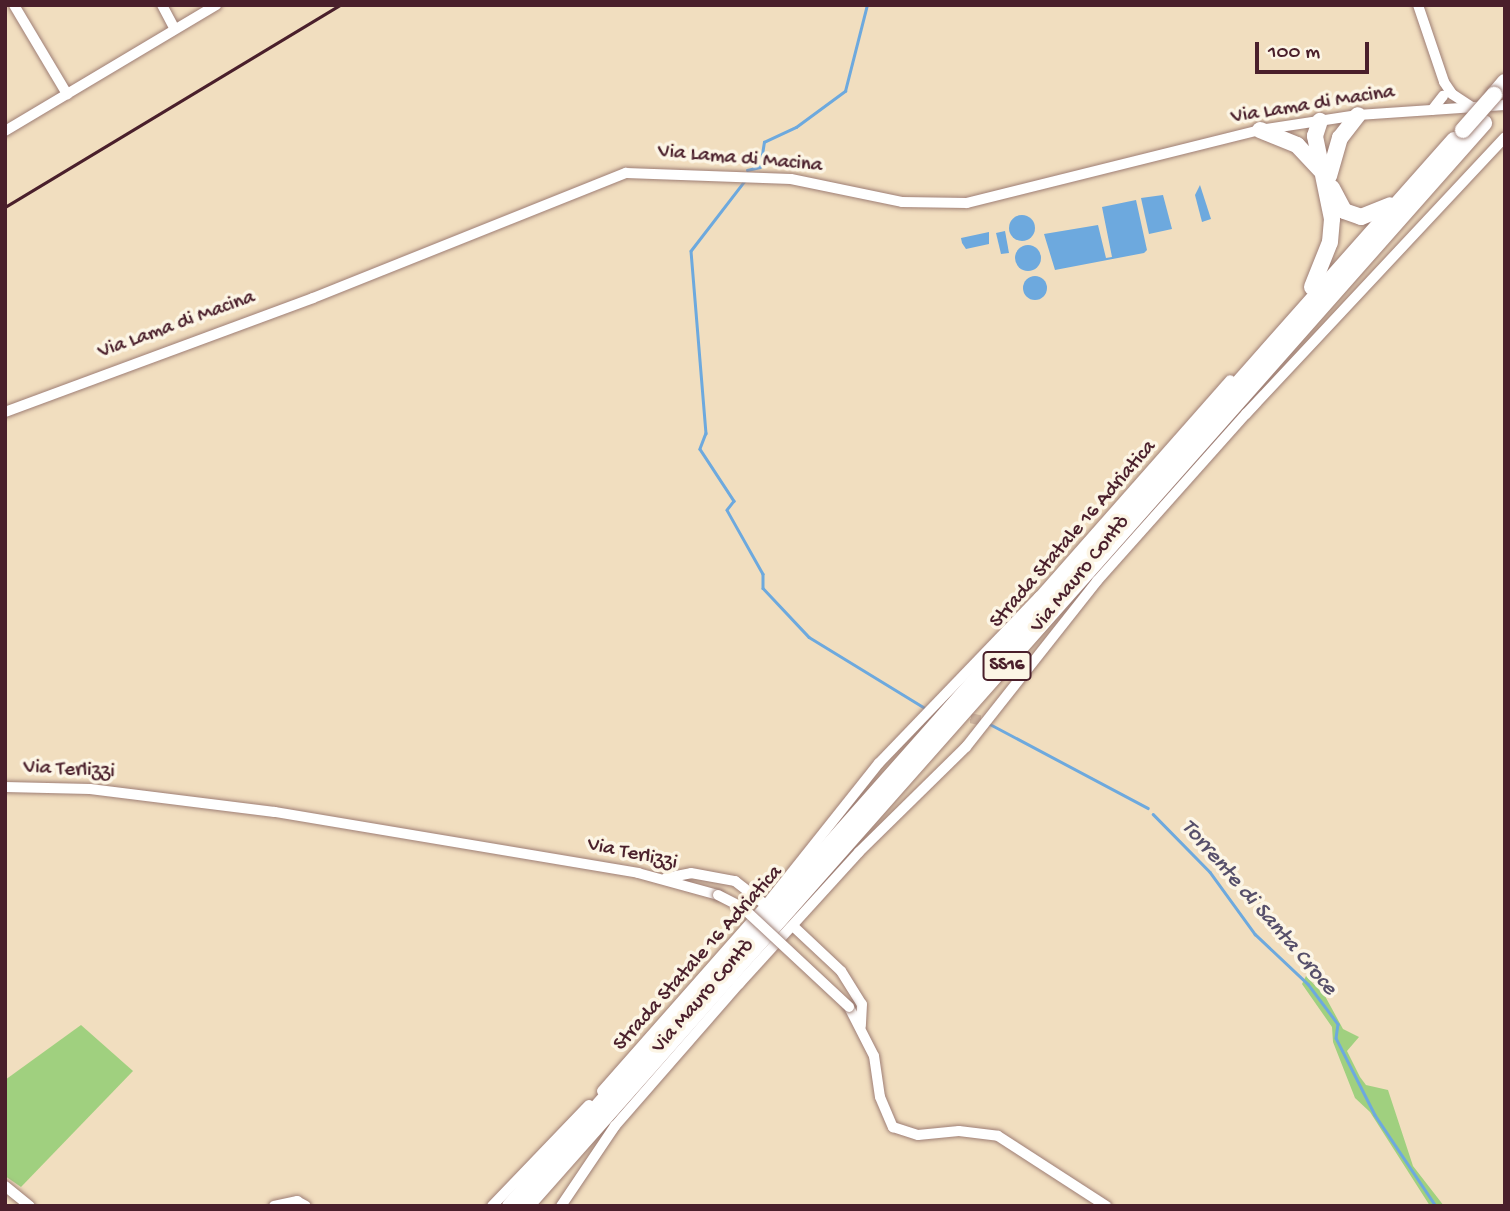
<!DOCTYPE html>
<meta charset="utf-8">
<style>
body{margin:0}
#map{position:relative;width:1510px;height:1211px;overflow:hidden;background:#f1debf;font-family:"Gochi Hand",sans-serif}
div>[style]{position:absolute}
.green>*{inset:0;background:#a0d07f}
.water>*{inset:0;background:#6da9de}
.round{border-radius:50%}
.stream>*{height:2.5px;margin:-1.25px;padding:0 1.25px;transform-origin:1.25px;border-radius:1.25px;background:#6da9de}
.minor-tunnel>*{height:10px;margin-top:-5px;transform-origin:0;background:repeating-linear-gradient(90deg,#d0b8a1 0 10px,transparent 0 15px)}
.roads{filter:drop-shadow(0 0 2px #9e7e75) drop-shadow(0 0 2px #9e7e75)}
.minor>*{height:10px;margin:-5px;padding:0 5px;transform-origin:5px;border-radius:5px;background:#fff}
.highway>*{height:16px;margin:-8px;padding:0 8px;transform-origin:8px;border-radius:8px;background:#fff}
.rail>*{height:2.5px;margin:-1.25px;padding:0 1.25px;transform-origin:1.25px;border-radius:1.25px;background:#4a1f2b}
.bridges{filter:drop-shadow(0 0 2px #9e7e75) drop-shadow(0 0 2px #9e7e75)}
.minor-bridge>*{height:10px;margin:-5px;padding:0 5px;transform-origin:5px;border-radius:5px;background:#fff}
.highway-bridge>*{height:16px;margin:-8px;padding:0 8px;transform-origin:8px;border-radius:8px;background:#fff}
span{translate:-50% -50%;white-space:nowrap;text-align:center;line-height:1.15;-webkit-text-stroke:7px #fcf5e5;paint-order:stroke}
.shield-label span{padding:2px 5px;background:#fcf5e5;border:2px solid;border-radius:5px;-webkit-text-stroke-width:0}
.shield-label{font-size:19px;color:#4a1f2b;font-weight:700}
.street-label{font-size:21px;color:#4a1f2b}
.water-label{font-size:23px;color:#564f6a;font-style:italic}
.frame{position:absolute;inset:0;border:7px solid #4a1f2b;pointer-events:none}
.scale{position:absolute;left:1255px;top:42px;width:114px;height:32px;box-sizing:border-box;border:4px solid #4a1f2b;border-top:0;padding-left:9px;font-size:21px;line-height:24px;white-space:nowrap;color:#4a1f2b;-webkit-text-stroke:5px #fcf5e5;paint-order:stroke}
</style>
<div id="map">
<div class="green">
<div style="clip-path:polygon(1306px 976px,1325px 996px,1343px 1029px,1359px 1037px,1347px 1051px,1360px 1077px,1366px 1085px,1388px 1090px,1413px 1166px,1444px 1206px,1430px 1206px,1370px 1112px,1355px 1098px,1333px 1042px,1332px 1027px,1302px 984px)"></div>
<div style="clip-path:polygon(81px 1025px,133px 1071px,21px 1187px,5px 1176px,5px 1080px)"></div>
</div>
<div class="water">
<div style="clip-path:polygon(1200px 185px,1211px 219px,1202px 222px,1195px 195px)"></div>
<div style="clip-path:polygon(1163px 195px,1172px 229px,1149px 234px,1141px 198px)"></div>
<div style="clip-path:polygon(1136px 200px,1147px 250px,1144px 253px,1055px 270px,1044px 234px,1098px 225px,1106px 258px,1112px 257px,1102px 207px)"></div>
<div class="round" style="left:1009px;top:215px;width:26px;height:26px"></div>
<div style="clip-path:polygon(1005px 231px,1009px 253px,1001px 254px,996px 233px)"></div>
<div style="clip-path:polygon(989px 232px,989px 244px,966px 249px,962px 243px,961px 238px)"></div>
<div class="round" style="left:1015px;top:245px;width:26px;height:26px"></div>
<div class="round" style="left:1023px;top:276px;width:24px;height:24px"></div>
</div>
<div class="stream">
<div style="left:747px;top:170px;width:13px;rotate:-13deg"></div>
<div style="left:760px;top:167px;width:25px;rotate:-81deg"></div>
<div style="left:764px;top:142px;width:35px;rotate:-25deg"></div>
<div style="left:796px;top:127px;width:61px;rotate:-36.3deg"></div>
<div style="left:845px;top:91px;width:89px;rotate:-75.7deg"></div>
<div style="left:745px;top:181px;width:88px;rotate:127.6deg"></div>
<div style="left:691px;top:251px;width:183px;rotate:85.3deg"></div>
<div style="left:706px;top:433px;width:17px;rotate:111deg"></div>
<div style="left:700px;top:449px;width:62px;rotate:56.8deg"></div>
<div style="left:734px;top:501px;width:11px;rotate:128deg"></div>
<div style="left:727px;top:510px;width:73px;rotate:60.6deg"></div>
<div style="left:763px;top:574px;width:14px;rotate:90deg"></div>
<div style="left:763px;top:588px;width:67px;rotate:46.8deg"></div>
<div style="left:809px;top:637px;width:136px;rotate:31.5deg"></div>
<div style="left:988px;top:723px;width:181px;rotate:28deg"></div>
<div style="left:1153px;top:814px;width:81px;rotate:45.5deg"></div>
<div style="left:1210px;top:872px;width:77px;rotate:54deg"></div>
<div style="left:1255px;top:934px;width:73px;rotate:43.3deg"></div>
<div style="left:1308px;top:984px;width:50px;rotate:53.1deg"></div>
<div style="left:1338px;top:1024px;width:14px;rotate:98deg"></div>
<div style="left:1336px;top:1038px;width:86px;rotate:63.1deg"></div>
<div style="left:1375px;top:1115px;width:110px;rotate:56.2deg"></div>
</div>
<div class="minor-tunnel">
<div style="left:956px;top:715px;width:29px;rotate:12deg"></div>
</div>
<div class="roads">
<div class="minor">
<div style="left:14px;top:5px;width:104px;rotate:59.2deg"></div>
<div style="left:162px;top:5px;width:27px;rotate:62deg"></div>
<div style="left:1418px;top:5px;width:81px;rotate:71.3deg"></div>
<div style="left:1444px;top:82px;width:14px;rotate:56deg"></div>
<div style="left:1452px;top:94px;width:24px;rotate:33deg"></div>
<div style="left:1432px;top:110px;width:18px;rotate:-52deg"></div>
<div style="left:5px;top:131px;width:246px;rotate:-30.8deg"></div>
<div style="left:5px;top:412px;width:328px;rotate:-20.3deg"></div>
<div style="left:313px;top:298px;width:337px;rotate:-21.8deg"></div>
<div style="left:626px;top:173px;width:165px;rotate:2.1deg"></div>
<div style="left:791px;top:179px;width:113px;rotate:11.7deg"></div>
<div style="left:902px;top:202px;width:65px;rotate:0.9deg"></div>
<div style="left:967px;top:203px;width:302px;rotate:-14deg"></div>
<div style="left:1260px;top:130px;width:99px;rotate:-8.7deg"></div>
<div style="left:1358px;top:115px;width:147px;rotate:-3.9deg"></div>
<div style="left:5px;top:787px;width:85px;rotate:1.3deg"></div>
<div style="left:90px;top:789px;width:186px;rotate:7.1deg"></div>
<div style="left:275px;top:812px;width:368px;rotate:9.5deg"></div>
<div style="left:638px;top:873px;width:83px;rotate:15.4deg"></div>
<div style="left:666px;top:878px;width:25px;rotate:-11deg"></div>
<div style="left:691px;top:873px;width:45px;rotate:10.3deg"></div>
<div style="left:735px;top:881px;width:39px;rotate:38deg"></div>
<div style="left:793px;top:926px;width:66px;rotate:43.2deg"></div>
<div style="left:841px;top:971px;width:39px;rotate:58deg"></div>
<div style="left:862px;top:1004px;width:22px;rotate:93deg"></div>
<div style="left:849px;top:1007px;width:55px;rotate:63deg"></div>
<div style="left:874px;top:1056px;width:41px;rotate:81.7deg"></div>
<div style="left:880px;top:1097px;width:33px;rotate:67deg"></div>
<div style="left:893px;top:1127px;width:26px;rotate:18deg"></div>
<div style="left:918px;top:1135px;width:41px;rotate:-5.6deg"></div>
<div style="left:959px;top:1131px;width:39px;rotate:7deg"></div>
<div style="left:998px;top:1136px;width:129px;rotate:32.9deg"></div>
<div style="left:602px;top:1091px;width:248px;rotate:-48.6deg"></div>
<div style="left:766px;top:905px;width:181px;rotate:-51.5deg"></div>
<div style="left:879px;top:763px;width:231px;rotate:-46.1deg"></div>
<div style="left:1039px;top:597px;width:289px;rotate:-48.6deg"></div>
<div style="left:5px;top:1186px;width:32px;rotate:39deg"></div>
<div style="left:274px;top:1206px;width:24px;rotate:-12deg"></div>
<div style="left:297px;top:1201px;width:10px;rotate:29deg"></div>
<div style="left:492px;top:1206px;width:140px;rotate:-46.2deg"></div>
<div style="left:561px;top:1206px;width:97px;rotate:-56deg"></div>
<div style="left:615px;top:1126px;width:189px;rotate:-48.9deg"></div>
<div style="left:739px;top:984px;width:178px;rotate:-47.7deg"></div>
<div style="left:859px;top:852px;width:150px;rotate:-44.5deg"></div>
<div style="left:966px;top:747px;width:211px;rotate:-51.7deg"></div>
<div style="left:1097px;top:581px;width:224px;rotate:-48.3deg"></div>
<div style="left:1246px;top:414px;width:379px;rotate:-46.9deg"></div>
</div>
<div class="highway">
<div style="left:1494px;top:95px;width:17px;rotate:-50deg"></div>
<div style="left:1260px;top:130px;width:40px;rotate:22deg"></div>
<div style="left:1297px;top:145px;width:34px;rotate:47deg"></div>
<div style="left:1329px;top:176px;width:40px;rotate:-74deg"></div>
<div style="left:1340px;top:138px;width:29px;rotate:-52deg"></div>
<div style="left:1332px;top:188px;width:26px;rotate:62deg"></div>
<div style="left:1344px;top:211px;width:18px;rotate:19deg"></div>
<div style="left:1361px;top:217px;width:31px;rotate:-22deg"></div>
<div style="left:1312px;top:287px;width:48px;rotate:-68.2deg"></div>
<div style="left:1330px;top:242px;width:23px;rotate:-85deg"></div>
<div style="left:1332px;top:219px;width:85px;rotate:-101.6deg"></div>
<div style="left:1315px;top:136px;width:16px;rotate:-72deg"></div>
<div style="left:510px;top:1206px;width:1424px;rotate:-48.47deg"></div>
<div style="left:526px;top:1206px;width:1446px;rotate:-48.5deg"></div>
</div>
</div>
<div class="rail">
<div style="left:5px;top:207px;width:391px;rotate:-31.1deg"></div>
</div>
<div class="bridges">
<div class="minor-bridge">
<div style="left:718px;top:895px;width:28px;rotate:27deg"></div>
<div style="left:743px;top:908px;width:145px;rotate:43deg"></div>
</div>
<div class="highway-bridge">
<div style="left:1463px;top:130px;width:47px;rotate:-48.5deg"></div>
</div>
</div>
<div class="shield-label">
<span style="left:1007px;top:666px">SS16</span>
</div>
<div class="street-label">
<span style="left:1313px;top:106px;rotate:-9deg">Via Lama di Macina</span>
<span style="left:740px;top:160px;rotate:5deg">Via Lama di Macina</span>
<span style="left:177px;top:326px;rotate:-20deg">Via Lama di Macina</span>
<span style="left:1074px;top:535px;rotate:-49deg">Strada Statale 16 Adriatica</span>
<span style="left:1081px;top:575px;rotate:-51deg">Via Mauro Contò</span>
<span style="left:69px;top:771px;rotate:3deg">Via Terlizzi</span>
<span style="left:632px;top:855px;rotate:12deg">Via Terlizzi</span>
<span style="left:699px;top:959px;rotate:-48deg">Strada Statale 16 Adriatica</span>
<span style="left:704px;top:997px;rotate:-49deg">Via Mauro Contò</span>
</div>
<div class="water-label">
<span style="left:1258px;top:908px;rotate:49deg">Torrente di Santa Croce</span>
</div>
<div class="frame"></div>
<div class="scale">100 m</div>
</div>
